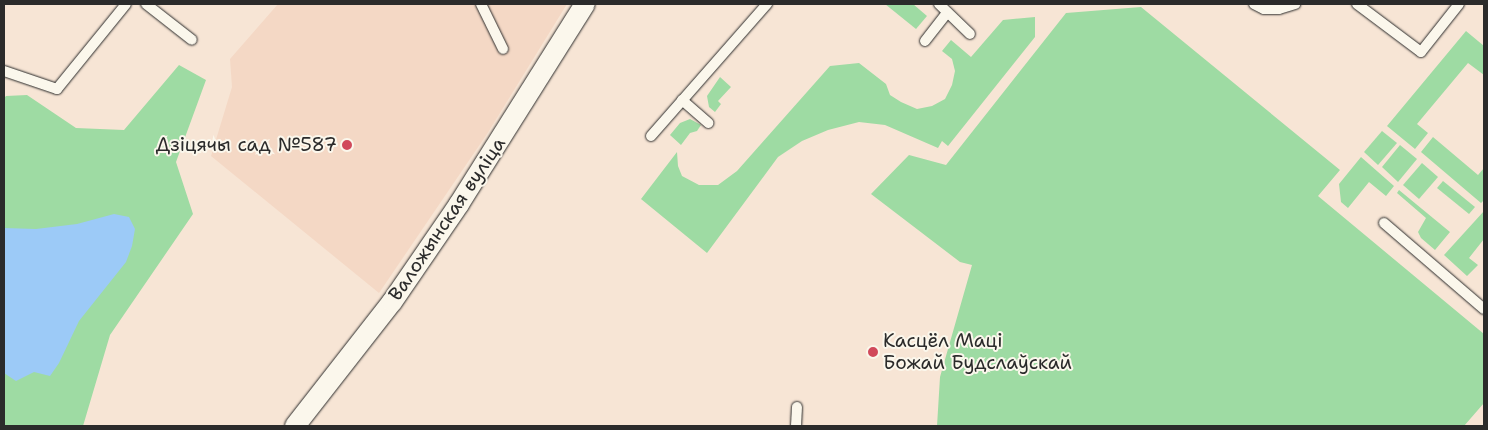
<!DOCTYPE html>
<meta charset="utf-8">
<style>
body{margin:0}
#map{position:relative;width:1488px;height:430px;overflow:hidden;background:#f7e5d5;font-family:"Shantell Sans",sans-serif}
div>[style]{position:absolute}
.built>*{inset:0;background:#f4d8c5}
.green>*{inset:0;background:#9edba3}
.water>*{inset:0;background:#9ccaf7}
.roads{filter:drop-shadow(0 0 1px #2b2b2b) drop-shadow(0 0 1px #2b2b2b)}
.lane>*{height:10px;margin:-5px;padding:0 5px;transform-origin:5px;border-radius:5px;background:#fbf7ec}
.street>*{height:20px;margin:-10px;padding:0 10px;transform-origin:10px;border-radius:10px;background:#fbf7ec}
.dots>*{width:14px;height:14px;translate:-50% -50%;box-sizing:border-box;border:2px solid #fbf7ec;border-radius:50%}
span{translate:-50% -50%;white-space:nowrap;text-align:center;line-height:1.15;-webkit-text-stroke:4px #fbf7ec;paint-order:stroke}
.poi-label{font-size:19px;color:#2b2b2b}
.right{translate:-100% -50%;text-align:right}
.left{translate:0 -50%;text-align:left}
.street-label{font-size:19px;color:#2b2b2b}
.frame{position:absolute;inset:0;border:5px solid #2b2b2b;pointer-events:none}
</style>
<div id="map">
<div class="built">
<div style="clip-path:polygon(278px 4px,567px 4px,487px 134px,379px 293px,211px 156px,232px 87px,230px 59px)"></div>
</div>
<div class="green">
<div style="clip-path:polygon(885px 4px,913px 4px,927px 16px,916px 29px)"></div>
<div style="clip-path:polygon(1141px 7px,1340px 170px,1318px 196px,1484px 334px,1484px 403px,1464px 426px,937px 426px,940px 377px,972px 265px,960px 262px,871px 194px,909px 155px,946px 165px,1066px 13px)"></div>
<div style="clip-path:polygon(1035px 17px,1035px 37px,948px 146px,942px 141px,938px 148px,885px 125px,859px 122px,828px 130px,802px 141px,778px 157px,707px 253px,641px 199px,677px 152px,678px 166px,682px 176px,699px 185px,718px 185px,737px 171px,830px 66px,859px 63px,886px 84px,890px 95px,901px 102px,917px 109px,932px 106px,945px 99px,952px 85px,955px 71px,952px 59px,942px 51px,951px 40px,971px 57px,1003px 20px)"></div>
<div style="clip-path:polygon(1466px 31px,1484px 46px,1484px 75px,1468px 63px,1417px 124px,1428px 133px,1415px 149px,1387px 126px)"></div>
<div style="clip-path:polygon(179px 65px,206px 80px,176px 162px,193px 214px,110px 335px,83px 426px,4px 426px,4px 98px,6px 96px,27px 95px,76px 128px,124px 130px)"></div>
<div style="clip-path:polygon(720px 77px,731px 87px,718px 101px,721px 104px,715px 112px,709px 107px,707px 96px)"></div>
<div style="clip-path:polygon(690px 119px,701px 125px,697px 131px,690px 133px,681px 145px,670px 135px,680px 123px)"></div>
<div style="clip-path:polygon(1382px 131px,1397px 143px,1378px 165px,1364px 152px)"></div>
<div style="clip-path:polygon(1433px 137px,1478px 175px,1484px 168px,1484px 200px,1481px 203px,1421px 152px)"></div>
<div style="clip-path:polygon(1400px 145px,1417px 159px,1398px 182px,1382px 167px)"></div>
<div style="clip-path:polygon(1361px 157px,1394px 186px,1386px 196px,1369px 182px,1348px 208px,1341px 202px,1339px 184px)"></div>
<div style="clip-path:polygon(1422px 163px,1438px 177px,1419px 199px,1403px 185px)"></div>
<div style="clip-path:polygon(1443px 181px,1475px 207px,1469px 214px,1437px 188px)"></div>
<div style="clip-path:polygon(1399px 190px,1450px 232px,1435px 250px,1421px 238px,1418px 232px,1426px 218px,1397px 193px)"></div>
<div style="clip-path:polygon(1484px 211px,1484px 239px,1469px 258px,1478px 265px,1467px 276px,1444px 255px)"></div>
</div>
<div class="water">
<div style="clip-path:polygon(114px 214px,129px 217px,135px 229px,132px 246px,126px 262px,79px 321px,59px 363px,50px 376px,34px 372px,16px 381px,4px 373px,4px 228px,36px 229px,77px 224px)"></div>
</div>
<div class="roads">
<div class="lane">
<div style="left:146px;top:4px;width:58px;rotate:38deg"></div>
<div style="left:481px;top:4px;width:50px;rotate:63.9deg"></div>
<div style="left:939px;top:4px;width:43px;rotate:44.1deg"></div>
<div style="left:1254px;top:4px;width:11px;rotate:27deg"></div>
<div style="left:1264px;top:9px;width:15px"></div>
<div style="left:1279px;top:9px;width:17px;rotate:-17deg"></div>
<div style="left:1357px;top:4px;width:80px;rotate:36.9deg"></div>
<div style="left:1421px;top:52px;width:61px;rotate:-51.6deg"></div>
<div style="left:925px;top:41px;width:36px;rotate:-52deg"></div>
<div style="left:4px;top:71px;width:56px;rotate:18.8deg"></div>
<div style="left:57px;top:89px;width:109px;rotate:-50.9deg"></div>
<div style="left:682px;top:100px;width:35px;rotate:41deg"></div>
<div style="left:651px;top:136px;width:176px;rotate:-48.7deg"></div>
<div style="left:1384px;top:223px;width:132px;rotate:40.7deg"></div>
<div style="left:796px;top:426px;width:19px;rotate:-87deg"></div>
</div>
<div class="street">
<div style="left:295px;top:426px;width:157px;rotate:-52deg"></div>
<div style="left:392px;top:302px;width:119px;rotate:-55.6deg"></div>
<div style="left:459px;top:204px;width:236px;rotate:-57.8deg"></div>
</div>
</div>
<div class="dots">
<div style="left:347px;top:145px;background:#d1495b"></div>
<div style="left:873px;top:352px;background:#d1495b"></div>
</div>
<div class="poi-label">
<span class="right" style="left:337px;top:145px">Дзіцячы сад №587</span>
<span class="left" style="left:883px;top:352px">Касцёл Маці<br>Божай Будслаўскай</span>
</div>
<div class="street-label">
<span style="left:447px;top:219px;rotate:-56deg">Валожынская вуліца</span>
</div>
<div class="frame"></div>
</div>
